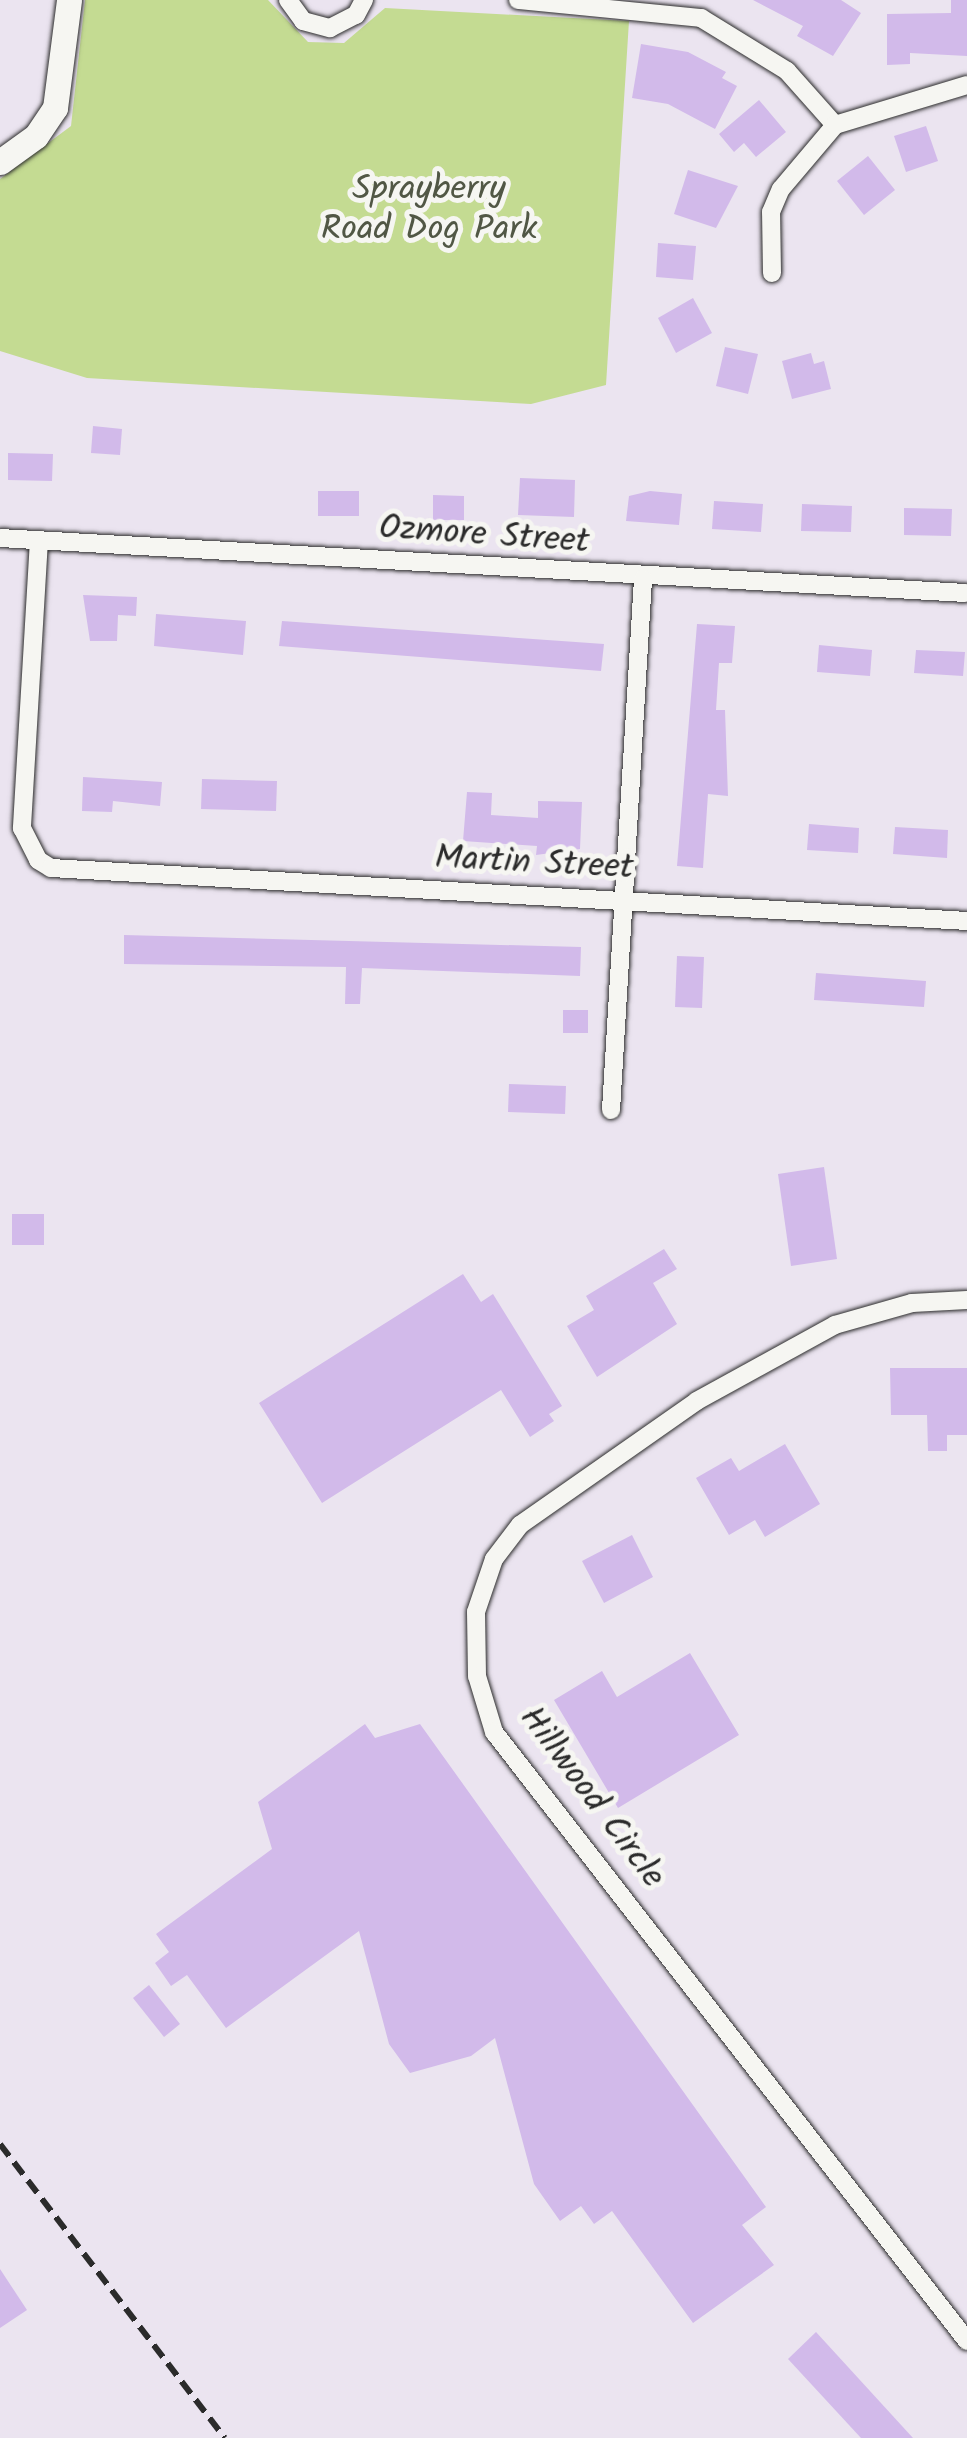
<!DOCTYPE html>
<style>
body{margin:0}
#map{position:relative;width:967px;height:2438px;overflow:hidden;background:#ebe4f0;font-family:Kalam,sans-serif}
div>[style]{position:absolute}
.green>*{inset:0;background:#c4db92}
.building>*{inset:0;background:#d2baea}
.roads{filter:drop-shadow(0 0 2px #2b2b2b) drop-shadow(0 0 2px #2b2b2b)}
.street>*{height:18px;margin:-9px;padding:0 9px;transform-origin:9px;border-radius:9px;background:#f6f6f2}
.secondary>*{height:25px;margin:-12.5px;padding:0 12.5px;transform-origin:12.5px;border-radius:12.5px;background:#f6f6f2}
.rail>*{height:6px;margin-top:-3px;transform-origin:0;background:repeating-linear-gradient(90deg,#2b2b2b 0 15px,transparent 0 23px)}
span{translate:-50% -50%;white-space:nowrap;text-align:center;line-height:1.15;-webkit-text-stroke:10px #f6f6f2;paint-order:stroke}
.park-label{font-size:35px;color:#515745}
.street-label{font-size:35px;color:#2b2b2b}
</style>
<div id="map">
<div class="green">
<div style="clip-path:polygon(85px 0,268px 0,308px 42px,344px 43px,385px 8px,629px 21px,606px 385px,531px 404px,87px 378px,0 351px,0 179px,71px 126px)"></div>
</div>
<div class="building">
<div style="clip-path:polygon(753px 0,841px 0,861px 13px,833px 56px,797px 36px,803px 26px)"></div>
<div style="clip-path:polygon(951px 0,967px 0,967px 56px,910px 53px,910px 64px,887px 65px,887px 14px,951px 13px)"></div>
<div style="clip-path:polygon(641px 44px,688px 52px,726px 72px,722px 78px,737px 86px,715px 129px,668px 104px,632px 98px)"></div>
<div style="clip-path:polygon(759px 100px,786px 132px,756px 157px,744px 143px,734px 152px,719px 134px)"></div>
<div style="clip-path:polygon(926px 126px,938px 161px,906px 172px,894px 136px)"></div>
<div style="clip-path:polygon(868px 156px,895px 190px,864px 215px,837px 181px)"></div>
<div style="clip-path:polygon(688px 170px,738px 186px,716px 228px,674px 214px)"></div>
<div style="clip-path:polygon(658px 243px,696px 246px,693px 280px,656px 277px)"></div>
<div style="clip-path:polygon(693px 298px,712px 333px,676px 353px,658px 318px)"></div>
<div style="clip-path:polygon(725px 347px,758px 354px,748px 394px,716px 386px)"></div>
<div style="clip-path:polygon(811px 353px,814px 364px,824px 361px,831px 389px,792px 399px,782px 361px)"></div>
<div style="clip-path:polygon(93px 426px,122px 429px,120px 455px,91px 453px)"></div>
<div style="clip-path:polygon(8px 453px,53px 454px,52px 481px,8px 480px)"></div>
<div style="clip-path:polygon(520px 478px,575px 480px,574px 517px,518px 515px)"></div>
<div style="clip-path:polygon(318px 491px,359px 491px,359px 516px,318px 516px)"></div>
<div style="clip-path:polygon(650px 491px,682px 494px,679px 525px,626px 521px,629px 496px)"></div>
<div style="clip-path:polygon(433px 495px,464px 496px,464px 520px,433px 520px)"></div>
<div style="clip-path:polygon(714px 501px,763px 504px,761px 532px,712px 529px)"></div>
<div style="clip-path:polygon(802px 504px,852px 506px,851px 532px,801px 531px)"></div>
<div style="clip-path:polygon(904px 508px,952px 509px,951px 536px,904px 535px)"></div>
<div style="clip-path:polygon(83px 595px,137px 597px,136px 616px,118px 615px,117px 641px,90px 641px)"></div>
<div style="clip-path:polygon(156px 614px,246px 621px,243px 655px,154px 646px)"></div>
<div style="clip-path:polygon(282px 621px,604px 644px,601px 671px,279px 646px)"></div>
<div style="clip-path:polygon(697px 624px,735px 626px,732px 663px,719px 663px,716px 710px,725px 710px,728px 796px,708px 794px,703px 868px,677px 866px)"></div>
<div style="clip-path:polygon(819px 645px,872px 650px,870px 676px,817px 672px)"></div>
<div style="clip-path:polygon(916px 650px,965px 652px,963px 676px,914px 673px)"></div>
<div style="clip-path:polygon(83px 777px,162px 782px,160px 806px,113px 801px,112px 812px,82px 811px)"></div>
<div style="clip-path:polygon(202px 779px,277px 781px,276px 811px,201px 809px)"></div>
<div style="clip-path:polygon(467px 792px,492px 793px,491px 815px,538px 818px,538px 801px,582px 802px,580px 849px,536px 855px,537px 846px,463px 841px)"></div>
<div style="clip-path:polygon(809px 824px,859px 828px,858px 853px,807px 850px)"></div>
<div style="clip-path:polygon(895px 827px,948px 830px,947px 858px,893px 854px)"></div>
<div style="clip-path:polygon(124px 935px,581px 947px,580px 976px,362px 968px,360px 1004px,345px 1004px,346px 967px,124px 964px)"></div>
<div style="clip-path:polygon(677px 956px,704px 957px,702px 1008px,675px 1007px)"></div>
<div style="clip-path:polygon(816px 973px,926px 981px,924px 1007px,814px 1000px)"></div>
<div style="clip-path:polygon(563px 1010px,588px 1010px,588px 1033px,563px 1033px)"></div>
<div style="clip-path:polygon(509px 1084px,566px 1086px,565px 1114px,508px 1112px)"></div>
<div style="clip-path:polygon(824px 1167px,837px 1259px,791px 1266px,778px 1174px)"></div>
<div style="clip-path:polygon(12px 1214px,44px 1214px,44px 1245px,12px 1245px)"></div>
<div style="clip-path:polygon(664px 1249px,677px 1269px,653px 1283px,677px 1324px,597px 1377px,567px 1326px,594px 1310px,586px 1296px)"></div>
<div style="clip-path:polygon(463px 1274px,481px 1302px,493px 1294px,562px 1406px,549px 1414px,554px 1421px,530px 1437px,501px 1390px,322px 1503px,259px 1403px)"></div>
<div style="clip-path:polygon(890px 1368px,967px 1368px,967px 1435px,947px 1435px,947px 1451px,928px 1451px,927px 1415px,891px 1415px)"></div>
<div style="clip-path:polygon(785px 1444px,820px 1504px,765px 1537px,755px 1520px,729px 1535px,696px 1478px,731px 1458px,739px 1471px)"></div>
<div style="clip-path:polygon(632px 1535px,653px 1577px,604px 1603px,582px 1561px)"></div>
<div style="clip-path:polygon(690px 1653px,739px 1735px,618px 1808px,554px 1700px,602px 1671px,617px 1697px)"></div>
<div style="clip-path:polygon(365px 1724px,375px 1738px,420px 1724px,766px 2207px,742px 2225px,774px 2265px,693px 2323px,612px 2211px,594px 2224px,581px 2206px,560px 2221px,534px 2184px,495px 2038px,471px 2056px,410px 2073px,389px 2044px,359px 1931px,226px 2028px,187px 1975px,171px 1986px,155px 1963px,169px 1952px,156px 1934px,272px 1849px,258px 1802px)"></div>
<div style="clip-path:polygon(149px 1985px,180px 2024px,164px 2037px,133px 1998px)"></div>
<div style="clip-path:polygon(0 2269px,27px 2310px,0 2328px)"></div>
<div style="clip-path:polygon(816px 2332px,913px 2438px,861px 2438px,788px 2359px)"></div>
</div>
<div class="roads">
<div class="street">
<div style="left:288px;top:0;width:26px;rotate:54deg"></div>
<div style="left:303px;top:21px;width:28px;rotate:15deg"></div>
<div style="left:330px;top:28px;width:29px;rotate:-27deg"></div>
<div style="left:356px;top:15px;width:17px;rotate:-62deg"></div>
<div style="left:518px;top:0;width:184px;rotate:5.6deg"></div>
<div style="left:701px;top:18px;width:101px;rotate:31.6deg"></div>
<div style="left:787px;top:71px;width:72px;rotate:48.4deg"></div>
<div style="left:772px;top:273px;width:61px;rotate:-90.9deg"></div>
<div style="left:771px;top:212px;width:25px;rotate:-67deg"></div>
<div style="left:781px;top:189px;width:84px;rotate:-49.8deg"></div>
<div style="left:835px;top:125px;width:138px;rotate:-16.9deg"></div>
<div style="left:0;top:538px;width:967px;rotate:3.26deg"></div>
<div style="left:39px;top:540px;width:289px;rotate:93.4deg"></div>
<div style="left:22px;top:828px;width:36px;rotate:63deg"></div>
<div style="left:38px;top:860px;width:15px;rotate:32deg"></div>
<div style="left:51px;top:868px;width:918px;rotate:3.31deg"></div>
<div style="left:611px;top:1110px;width:532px;rotate:-86.55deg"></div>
<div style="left:967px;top:1300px;width:55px;rotate:176.9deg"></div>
<div style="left:912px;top:1303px;width:80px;rotate:164.1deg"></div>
<div style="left:835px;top:1325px;width:158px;rotate:151.2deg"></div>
<div style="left:697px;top:1401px;width:216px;rotate:145deg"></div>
<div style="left:520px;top:1525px;width:43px;rotate:127.4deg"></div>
<div style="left:494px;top:1559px;width:56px;rotate:108.8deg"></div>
<div style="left:476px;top:1612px;width:64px;rotate:89.1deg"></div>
<div style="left:477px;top:1676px;width:59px;rotate:73.1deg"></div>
<div style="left:494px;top:1732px;width:771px;rotate:52.16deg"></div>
</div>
<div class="secondary">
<div style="left:0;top:162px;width:44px;rotate:-35.8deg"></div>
<div style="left:36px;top:136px;width:34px;rotate:-56deg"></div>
<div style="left:55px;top:108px;width:109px;rotate:-82.6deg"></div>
</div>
</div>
<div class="rail">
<div style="left:0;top:2144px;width:370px;rotate:52.6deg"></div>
</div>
<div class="park-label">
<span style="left:429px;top:210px">Sprayberry<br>Road Dog Park</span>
</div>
<div class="street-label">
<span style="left:484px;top:536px;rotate:4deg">Ozmore Street</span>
<span style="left:534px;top:864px;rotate:3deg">Martin Street</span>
<span style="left:591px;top:1798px;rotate:53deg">Hillwood Circle</span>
</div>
</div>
